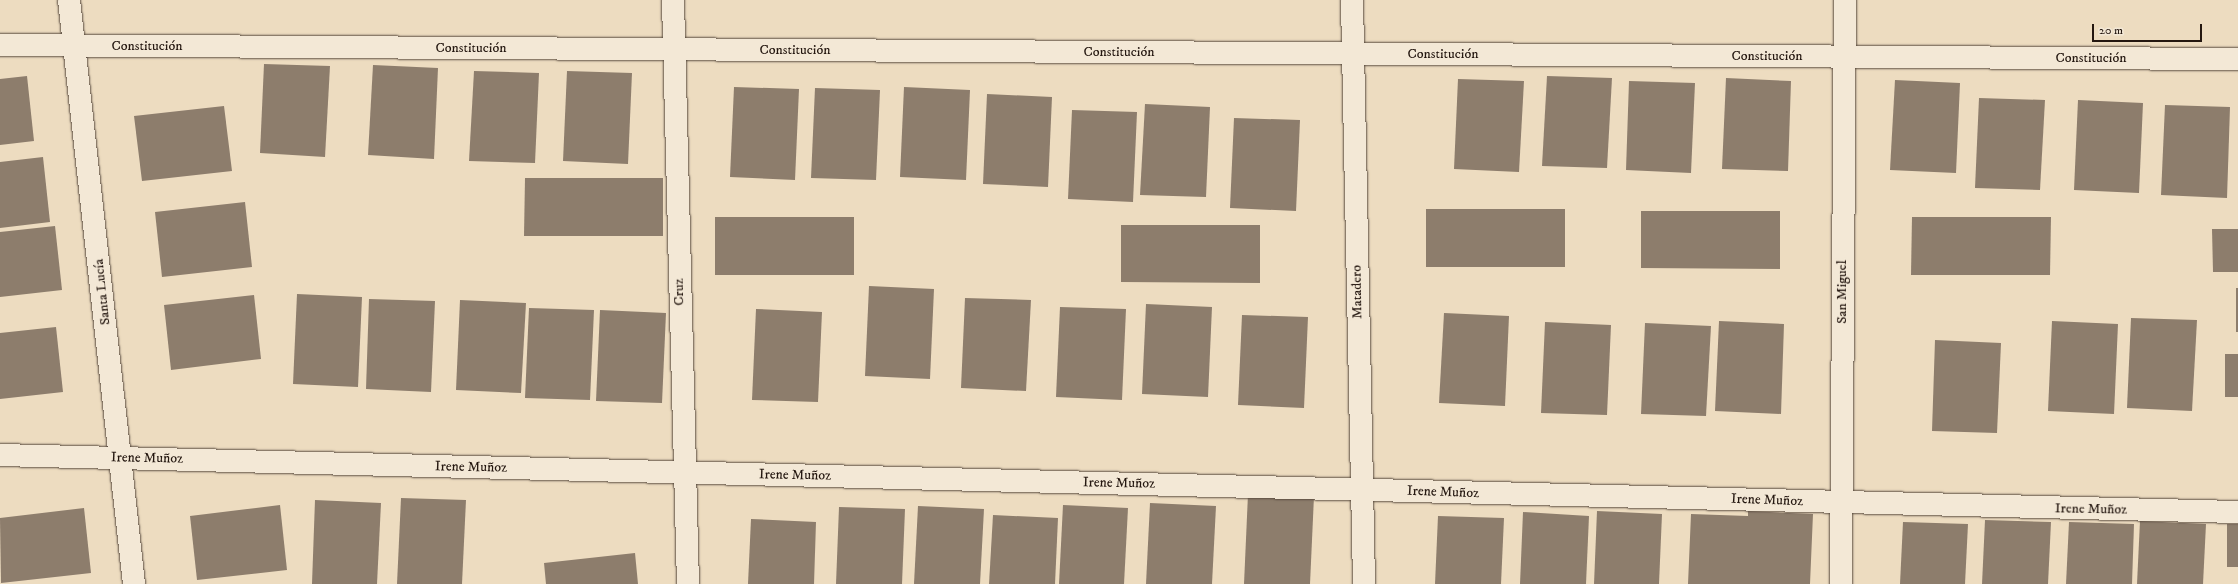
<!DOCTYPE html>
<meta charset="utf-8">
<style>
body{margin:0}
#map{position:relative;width:2238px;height:584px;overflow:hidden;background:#eddcc0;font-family:"IM FELL DW Pica",serif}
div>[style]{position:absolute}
.building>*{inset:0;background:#8d7d6c}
.roads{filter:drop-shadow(0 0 1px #56483c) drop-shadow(0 0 1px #56483c)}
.minor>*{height:22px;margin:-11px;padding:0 11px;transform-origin:11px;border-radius:11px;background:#f3e8d6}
span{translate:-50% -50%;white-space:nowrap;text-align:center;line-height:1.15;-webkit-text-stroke:4px #f3e8d6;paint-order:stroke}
.street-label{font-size:14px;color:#241710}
.scale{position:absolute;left:2092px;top:24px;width:110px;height:18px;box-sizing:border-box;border:2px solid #241710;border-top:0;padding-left:5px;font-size:12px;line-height:14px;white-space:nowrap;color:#241710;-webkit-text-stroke:3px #f3e8d6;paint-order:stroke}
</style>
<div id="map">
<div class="building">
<div style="clip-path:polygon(264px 64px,330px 66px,325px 157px,260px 153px)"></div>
<div style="clip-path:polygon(373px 65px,438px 68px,434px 159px,368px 155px)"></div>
<div style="clip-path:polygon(474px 71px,539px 73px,535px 163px,469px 161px)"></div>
<div style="clip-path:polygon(567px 71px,632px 73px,628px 164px,563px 161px)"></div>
<div style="clip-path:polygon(27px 76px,34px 141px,0 145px,0 79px)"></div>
<div style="clip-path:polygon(1547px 76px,1612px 78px,1607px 168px,1542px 166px)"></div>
<div style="clip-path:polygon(1726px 78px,1791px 81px,1788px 171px,1722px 169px)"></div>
<div style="clip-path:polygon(1458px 79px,1524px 81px,1519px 172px,1454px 169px)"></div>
<div style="clip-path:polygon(1895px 80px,1960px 83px,1956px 173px,1890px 170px)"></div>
<div style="clip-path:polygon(1629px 81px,1695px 83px,1691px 173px,1626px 170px)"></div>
<div style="clip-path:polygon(734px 87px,799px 89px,795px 180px,730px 177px)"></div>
<div style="clip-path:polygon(904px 87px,970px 90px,966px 180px,900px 177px)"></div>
<div style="clip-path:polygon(815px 88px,880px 90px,876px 180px,811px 178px)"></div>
<div style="clip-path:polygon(987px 94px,1052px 97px,1048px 187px,983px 184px)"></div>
<div style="clip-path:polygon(1979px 98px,2045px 100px,2040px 190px,1975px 188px)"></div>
<div style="clip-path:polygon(2078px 100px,2143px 103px,2139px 193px,2074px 190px)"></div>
<div style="clip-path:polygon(1145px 104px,1210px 107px,1206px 197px,1140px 195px)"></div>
<div style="clip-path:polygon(2165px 105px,2230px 107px,2227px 198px,2161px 195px)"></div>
<div style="clip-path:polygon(224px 106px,232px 171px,142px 181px,134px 116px)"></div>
<div style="clip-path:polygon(1072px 110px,1137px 112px,1133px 202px,1068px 199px)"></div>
<div style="clip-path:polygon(1234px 118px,1300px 120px,1296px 211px,1230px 208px)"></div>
<div style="clip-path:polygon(43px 157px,50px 222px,0 228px,0 162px)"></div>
<div style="clip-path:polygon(525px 178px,663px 178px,663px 236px,524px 236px)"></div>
<div style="clip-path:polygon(245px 202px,252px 267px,162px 277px,155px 212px)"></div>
<div style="clip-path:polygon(1426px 209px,1565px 209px,1565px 267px,1426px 267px)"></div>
<div style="clip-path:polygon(1641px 211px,1780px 211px,1780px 269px,1641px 268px)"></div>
<div style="clip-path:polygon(715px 217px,854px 217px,854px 275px,715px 275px)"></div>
<div style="clip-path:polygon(1912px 217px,2051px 217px,2050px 275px,1911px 275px)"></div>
<div style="clip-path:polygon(1121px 225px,1260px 225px,1260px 283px,1121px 282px)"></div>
<div style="clip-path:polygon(55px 226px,62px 290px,0 297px,0 232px)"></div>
<div style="clip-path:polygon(2212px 229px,2238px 229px,2238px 272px,2213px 272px)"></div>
<div style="clip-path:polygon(869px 286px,934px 289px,930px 379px,865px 376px)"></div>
<div style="clip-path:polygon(2236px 288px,2238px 288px,2238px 332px,2236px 332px)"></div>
<div style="clip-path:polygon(297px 294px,362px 297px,358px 387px,293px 384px)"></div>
<div style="clip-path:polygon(254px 295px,261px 359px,171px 370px,164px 305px)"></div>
<div style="clip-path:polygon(965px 298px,1031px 300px,1026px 391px,961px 388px)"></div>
<div style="clip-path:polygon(369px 299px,435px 301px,431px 392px,366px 389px)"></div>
<div style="clip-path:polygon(460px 300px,526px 303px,521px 393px,456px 390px)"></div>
<div style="clip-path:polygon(1146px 304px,1212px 307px,1208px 397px,1142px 394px)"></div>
<div style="clip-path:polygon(1060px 307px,1126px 309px,1122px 400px,1056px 397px)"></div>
<div style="clip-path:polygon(529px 308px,594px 310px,590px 400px,525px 398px)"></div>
<div style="clip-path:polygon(756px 309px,822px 312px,818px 402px,752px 400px)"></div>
<div style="clip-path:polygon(600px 310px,666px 313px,662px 403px,596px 401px)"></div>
<div style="clip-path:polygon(1444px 313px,1509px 316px,1505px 406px,1439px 403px)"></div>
<div style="clip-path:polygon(1242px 315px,1308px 317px,1304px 408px,1238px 405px)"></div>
<div style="clip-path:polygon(2131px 318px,2197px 320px,2192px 411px,2127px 408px)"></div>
<div style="clip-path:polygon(1719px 321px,1784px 324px,1781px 414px,1715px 411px)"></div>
<div style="clip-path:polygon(2052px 321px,2118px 324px,2114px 414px,2048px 411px)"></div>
<div style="clip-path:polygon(1545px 322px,1611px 325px,1607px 415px,1541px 413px)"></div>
<div style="clip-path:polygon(1645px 323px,1711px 326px,1706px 416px,1641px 414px)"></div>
<div style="clip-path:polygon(56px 327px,63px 392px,0 399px,0 333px)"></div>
<div style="clip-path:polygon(1935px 340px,2001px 343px,1997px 433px,1932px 431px)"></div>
<div style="clip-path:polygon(2225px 354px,2238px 354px,2238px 397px,2225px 397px)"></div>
<div style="clip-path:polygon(1248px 494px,1314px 496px,1310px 584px,1244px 584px)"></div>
<div style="clip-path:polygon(401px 498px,466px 500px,462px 584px,397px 584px)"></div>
<div style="clip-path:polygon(315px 500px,381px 503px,377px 584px,312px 584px)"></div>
<div style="clip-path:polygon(1150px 503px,1216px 506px,1212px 584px,1146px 584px)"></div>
<div style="clip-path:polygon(280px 505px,287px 570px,197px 580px,190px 516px)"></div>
<div style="clip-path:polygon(1063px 505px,1128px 508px,1124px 584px,1059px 584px)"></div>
<div style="clip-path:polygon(918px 506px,984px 509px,980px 584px,914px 584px)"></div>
<div style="clip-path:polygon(839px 507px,905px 509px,902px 584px,836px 584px)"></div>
<div style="clip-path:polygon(84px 508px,91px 573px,1px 583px,0 518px)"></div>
<div style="clip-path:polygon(1597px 511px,1662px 514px,1659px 584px,1594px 584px)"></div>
<div style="clip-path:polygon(1748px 511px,1813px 514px,1810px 584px,1688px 584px,1691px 514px,1748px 516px)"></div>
<div style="clip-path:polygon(1523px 512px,1589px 516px,1586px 584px,1520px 584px)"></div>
<div style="clip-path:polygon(993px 515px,1058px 518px,1055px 584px,989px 584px)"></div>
<div style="clip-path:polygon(1438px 516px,1504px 518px,1501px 584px,1435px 584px)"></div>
<div style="clip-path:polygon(751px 519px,816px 522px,814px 584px,748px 584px)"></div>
<div style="clip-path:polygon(1985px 520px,2051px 522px,2048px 584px,1982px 584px)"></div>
<div style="clip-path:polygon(2140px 521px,2206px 524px,2203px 584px,2137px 584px)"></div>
<div style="clip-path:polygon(1903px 522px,1968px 524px,1965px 584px,1900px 584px)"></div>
<div style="clip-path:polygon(2069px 522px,2134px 524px,2132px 584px,2066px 584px)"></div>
<div style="clip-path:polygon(2227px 524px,2238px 524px,2238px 567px,2227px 567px)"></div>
<div style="clip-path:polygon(635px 553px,638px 584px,546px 584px,544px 563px)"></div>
</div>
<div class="roads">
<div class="minor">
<div style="left:69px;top:0;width:588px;rotate:83.65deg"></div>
<div style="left:673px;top:0;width:584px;rotate:88.53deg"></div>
<div style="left:1352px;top:0;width:584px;rotate:88.82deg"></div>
<div style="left:0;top:45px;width:2238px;rotate:0.36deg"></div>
<div style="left:0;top:455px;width:2239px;rotate:1.46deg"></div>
<div style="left:1841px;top:584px;width:584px;rotate:-89.61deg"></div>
</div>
</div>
<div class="street-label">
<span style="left:147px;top:46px">Constitución</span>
<span style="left:471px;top:48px">Constitución</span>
<span style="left:795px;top:50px">Constitución</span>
<span style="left:1119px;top:52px">Constitución</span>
<span style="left:1443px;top:54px">Constitución</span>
<span style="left:1767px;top:56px">Constitución</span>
<span style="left:2091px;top:58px">Constitución</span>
<span style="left:102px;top:292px;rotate:-96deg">Santa Lucía</span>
<span style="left:679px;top:292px;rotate:-91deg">Cruz</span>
<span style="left:1357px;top:292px;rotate:-91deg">Matadero</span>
<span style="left:1842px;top:292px;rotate:-90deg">San Miguel</span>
<span style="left:147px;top:458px;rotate:1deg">Irene Muñoz</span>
<span style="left:471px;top:467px;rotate:1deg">Irene Muñoz</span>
<span style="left:795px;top:475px;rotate:1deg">Irene Muñoz</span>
<span style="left:1119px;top:483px;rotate:1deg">Irene Muñoz</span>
<span style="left:1443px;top:492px;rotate:2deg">Irene Muñoz</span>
<span style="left:1767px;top:500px;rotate:2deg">Irene Muñoz</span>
<span style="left:2091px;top:509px;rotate:1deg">Irene Muñoz</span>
</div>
<div class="scale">20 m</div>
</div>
